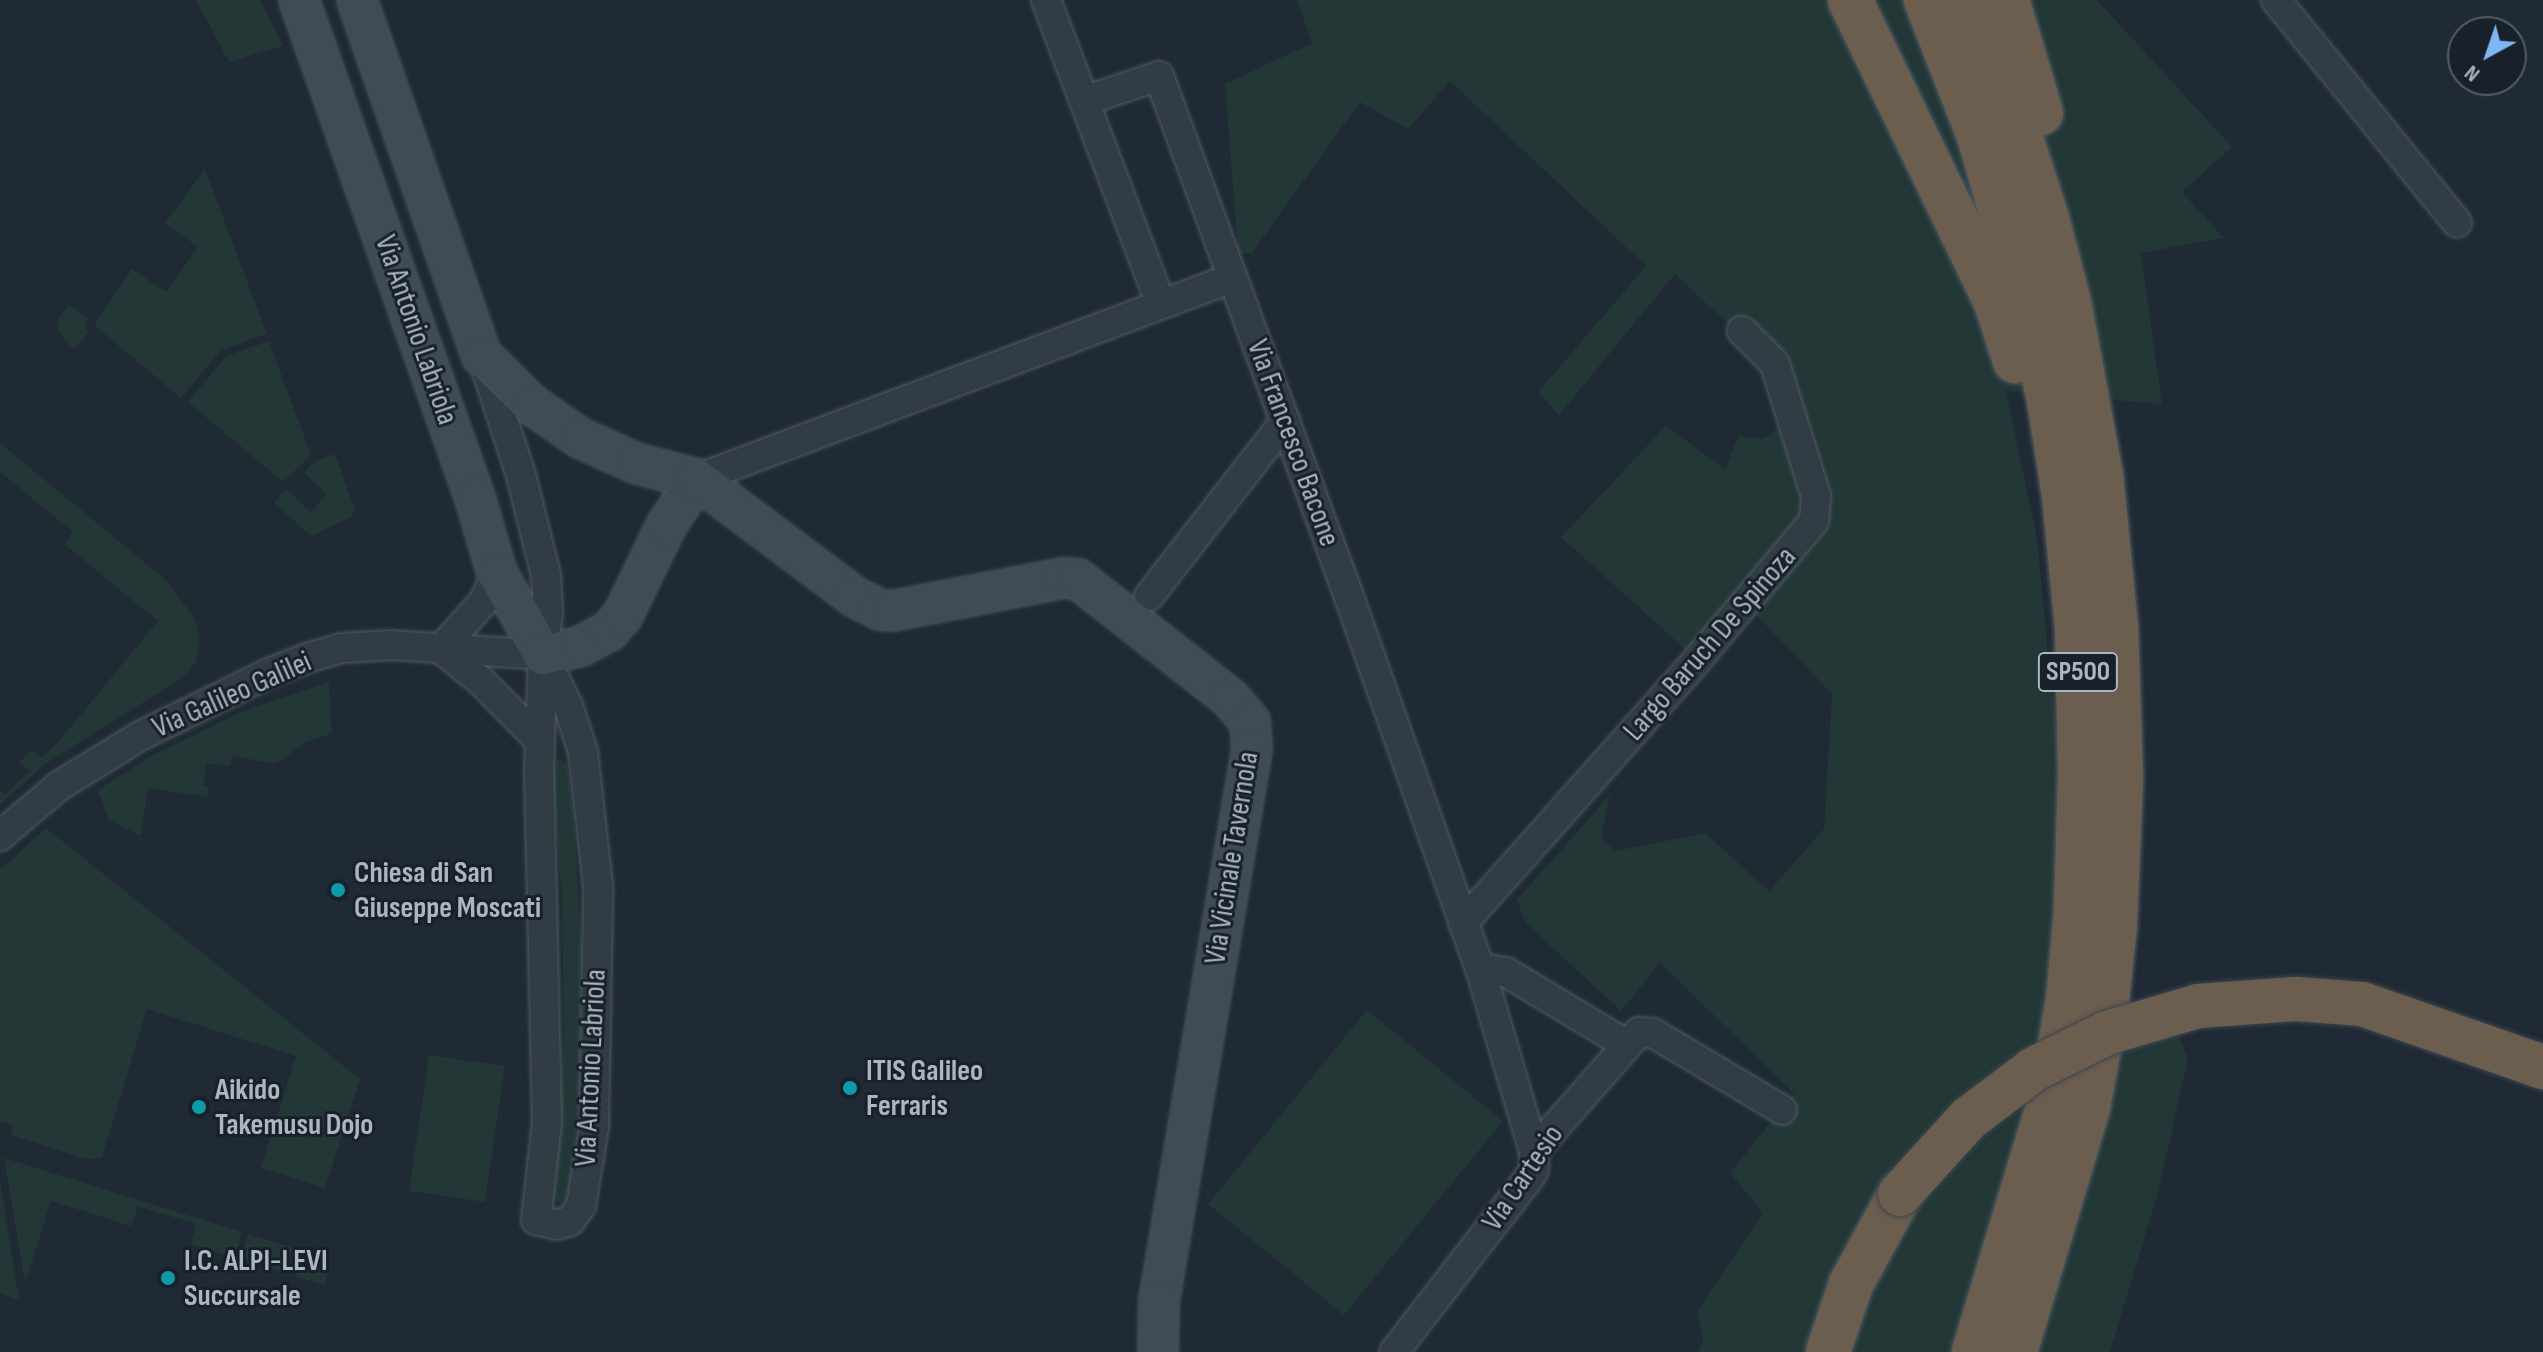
<!DOCTYPE html>
<style>
body{margin:0}
#map{position:relative;width:2543px;height:1352px;overflow:hidden;background:#1f2a34;font-family:"Sofia Sans Condensed",sans-serif}
div>[style]{position:absolute}
.green>*{inset:0;background:#223736}
.roads{filter:drop-shadow(0 0 2px #505963) drop-shadow(0 0 2px #505963)}
.street>*{height:28px;margin:-14px;padding:0 14px;transform-origin:14px;border-radius:14px;background:#323c45}
.secondary>*{height:38px;margin:-19px;padding:0 19px;transform-origin:19px;border-radius:19px;background:#404b58}
.highway>*{height:44px;margin:-22px;padding:0 22px;transform-origin:22px;border-radius:22px;background:#6b5e4f}
.bridges{filter:drop-shadow(0 0 2px #3d464f) drop-shadow(0 0 2px #3d464f)}
.highway-bridge>*{height:44px;margin:-22px;padding:0 22px;transform-origin:22px;border-radius:22px;background:#6b5e4f}
.dots>*{width:22px;height:22px;translate:-50% -50%;box-sizing:border-box;border:4px solid #182129;border-radius:50%}
span{translate:-50% -50%;white-space:nowrap;text-align:center;line-height:1.15;-webkit-text-stroke:6px #182129;paint-order:stroke}
.shield-label span{padding:2px 6px;background:#182129;border:2px solid;border-radius:6px;-webkit-text-stroke-width:0}
.shield-label{font-size:28px;color:#acb6c2;font-weight:700}
.street-label{font-size:30px;color:#acb6c2}
.poi-label{font-size:30px;color:#acb6c2;font-weight:700}
.left{translate:0 -50%;text-align:left}
.north{position:absolute;left:2447px;top:16px;width:80px;height:80px;box-sizing:border-box;background:#182129;border:2px solid #535d66;border-radius:50%;rotate:220deg;font-size:22px;font-weight:700;line-height:32px;text-align:center;color:#acb6c2}
.north::after{content:'';display:block;margin:auto;width:28px;height:36px;background:#7fb7f4;clip-path:polygon(50% 0,100% 100%,50% 72%,0 100%)}
</style>
<div id="map">
<div class="green">
<div style="clip-path:polygon(196px 0,260px 0,283px 46px,229px 62px)"></div>
<div style="clip-path:polygon(1297px 0,2097px 0,2232px 147px,2182px 192px,2224px 238px,2141px 253px,2162px 404px,2006px 391px,2037px 538px,2068px 856px,2044px 1040px,2175px 1028px,2188px 1059px,2158px 1193px,2110px 1352px,1699px 1352px,1703px 1340px,1697px 1311px,1763px 1213px,1730px 1173px,1794px 1093px,1660px 963px,1621px 1011px,1525px 922px,1517px 900px,1610px 795px,1601px 839px,1615px 851px,1705px 833px,1769px 891px,1824px 829px,1832px 694px,1746px 604px,1697px 660px,1561px 537px,1666px 426px,1725px 469px,1739px 435px,1762px 439px,1792px 420px,1776px 369px,1675px 274px,1559px 415px,1538px 392px,1646px 266px,1450px 81px,1408px 129px,1360px 102px,1252px 253px,1238px 254px,1225px 84px,1312px 43px)"></div>
<div style="clip-path:polygon(205px 169px,267px 334px,221px 350px,181px 398px,94px 325px,132px 269px,166px 292px,198px 247px,165px 223px)"></div>
<div style="clip-path:polygon(69px 304px,88px 319px,85px 326px,89px 332px,74px 350px,57px 330px,60px 316px)"></div>
<div style="clip-path:polygon(269px 341px,311px 455px,283px 482px,188px 402px,226px 356px)"></div>
<div style="clip-path:polygon(0 443px,166px 580px,195px 619px,200px 642px,195px 663px,182px 678px,45px 764px,0 805px,0 790px,5px 794px,30px 771px,19px 762px,32px 750px,41px 758px,58px 742px,158px 621px,64px 544px,73px 532px,0 472px)"></div>
<div style="clip-path:polygon(335px 454px,355px 510px,351px 517px,311px 536px,274px 503px,286px 489px,311px 512px,327px 494px,304px 473px,315px 461px)"></div>
<div style="clip-path:polygon(329px 682px,332px 734px,306px 742px,276px 764px,233px 756px,230px 766px,207px 763px,203px 785px,209px 787px,207px 797px,148px 788px,141px 836px,109px 820px,98px 790px,149px 757px,241px 712px)"></div>
<div style="clip-path:polygon(559px 758px,567px 765px,573px 807px,582px 954px,580px 1095px,569px 1195px,562px 1203px,553px 1200px,552px 1195px,564px 1044px,562px 893px,552px 786px,552px 768px)"></div>
<div style="clip-path:polygon(46px 828px,360px 1079px,325px 1188px,261px 1168px,296px 1056px,147px 1009px,102px 1158px,86px 1159px,11px 1135px,14px 1126px,0 1122px,0 870px)"></div>
<div style="clip-path:polygon(1367px 1010px,1503px 1121px,1344px 1315px,1208px 1204px)"></div>
<div style="clip-path:polygon(429px 1055px,505px 1066px,485px 1202px,409px 1191px)"></div>
<div style="clip-path:polygon(4px 1158px,242px 1232px,234px 1258px,191px 1244px,196px 1224px,138px 1206px,131px 1226px,51px 1201px,25px 1284px)"></div>
<div style="clip-path:polygon(0 1180px,19px 1300px,0 1294px)"></div>
<div style="clip-path:polygon(248px 1234px,293px 1248px,285px 1273px,241px 1259px)"></div>
<div style="clip-path:polygon(300px 1257px,330px 1266px,324px 1285px,295px 1276px)"></div>
</div>
<div class="roads">
<div class="street">
<div style="left:1046px;top:0;width:325px;rotate:69.3deg"></div>
<div style="left:2276px;top:0;width:287px;rotate:50.9deg"></div>
<div style="left:1084px;top:101px;width:79px;rotate:-18.4deg"></div>
<div style="left:1159px;top:76px;width:548px;rotate:69.95deg"></div>
<div style="left:1347px;top:591px;width:400px;rotate:70.6deg"></div>
<div style="left:1480px;top:968px;width:191px;rotate:73.6deg"></div>
<div style="left:483px;top:359px;width:122px;rotate:71.9deg"></div>
<div style="left:521px;top:475px;width:103px;rotate:76deg"></div>
<div style="left:546px;top:575px;width:38px;rotate:87deg"></div>
<div style="left:548px;top:613px;width:42px;rotate:96.8deg"></div>
<div style="left:543px;top:655px;width:115px;rotate:92deg"></div>
<div style="left:539px;top:770px;width:352px;rotate:88.7deg"></div>
<div style="left:547px;top:1122px;width:99px;rotate:96.4deg"></div>
<div style="left:536px;top:1220px;width:22px;rotate:13deg"></div>
<div style="left:557px;top:1225px;width:14px;rotate:-17deg"></div>
<div style="left:570px;top:1221px;width:19px;rotate:-54deg"></div>
<div style="left:581px;top:1206px;width:80px;rotate:-80.7deg"></div>
<div style="left:594px;top:1127px;width:241px;rotate:-89deg"></div>
<div style="left:598px;top:886px;width:135px;rotate:-96.4deg"></div>
<div style="left:583px;top:752px;width:46px;rotate:-107.7deg"></div>
<div style="left:569px;top:708px;width:59px;rotate:-116.1deg"></div>
<div style="left:697px;top:479px;width:572px;rotate:-20.59deg"></div>
<div style="left:1149px;top:596px;width:222px;rotate:-52.1deg"></div>
<div style="left:441px;top:649px;width:51px;rotate:38.7deg"></div>
<div style="left:481px;top:681px;width:84px;rotate:45.5deg"></div>
<div style="left:441px;top:649px;width:64px;rotate:-48.1deg"></div>
<div style="left:484px;top:601px;width:31px;rotate:-65deg"></div>
<div style="left:0;top:836px;width:77px;rotate:-40.3deg"></div>
<div style="left:59px;top:786px;width:95px;rotate:-31.7deg"></div>
<div style="left:140px;top:736px;width:144px;rotate:-26deg"></div>
<div style="left:269px;top:673px;width:41px;rotate:-21.5deg"></div>
<div style="left:307px;top:658px;width:36px;rotate:-16deg"></div>
<div style="left:342px;top:648px;width:48px;rotate:-3.6deg"></div>
<div style="left:390px;top:645px;width:153px;rotate:3.7deg"></div>
<div style="left:1463px;top:923px;width:352px;rotate:-48.3deg"></div>
<div style="left:1697px;top:660px;width:182px;rotate:-49.9deg"></div>
<div style="left:1814px;top:521px;width:25px;rotate:-85deg"></div>
<div style="left:1816px;top:496px;width:138px;rotate:-107.3deg"></div>
<div style="left:1775px;top:364px;width:47px;rotate:-135deg"></div>
<div style="left:1480px;top:968px;width:26px;rotate:9deg"></div>
<div style="left:1506px;top:972px;width:141px;rotate:31.1deg"></div>
<div style="left:1394px;top:1352px;width:220px;rotate:-52.2deg"></div>
<div style="left:1529px;top:1178px;width:9px;rotate:-58deg"></div>
<div style="left:1534px;top:1170px;width:19px;rotate:-90deg"></div>
<div style="left:1534px;top:1151px;width:159px;rotate:-48.6deg"></div>
<div style="left:1639px;top:1032px;width:14px;rotate:4deg"></div>
<div style="left:1653px;top:1033px;width:150px;rotate:30.8deg"></div>
</div>
<div class="secondary">
<div style="left:299px;top:0;width:528px;rotate:70.54deg"></div>
<div style="left:475px;top:498px;width:78px;rotate:73.7deg"></div>
<div style="left:497px;top:573px;width:94px;rotate:60.7deg"></div>
<div style="left:543px;top:655px;width:39px;rotate:-13deg"></div>
<div style="left:581px;top:646px;width:32px;rotate:-28deg"></div>
<div style="left:609px;top:631px;width:21px;rotate:-49deg"></div>
<div style="left:623px;top:615px;width:99px;rotate:-64.2deg"></div>
<div style="left:666px;top:526px;width:56px;rotate:-56.6deg"></div>
<div style="left:357px;top:0;width:377px;rotate:70.7deg"></div>
<div style="left:482px;top:356px;width:69px;rotate:44.4deg"></div>
<div style="left:531px;top:404px;width:60px;rotate:34.8deg"></div>
<div style="left:580px;top:438px;width:60px;rotate:24.4deg"></div>
<div style="left:635px;top:463px;width:64px;rotate:14.5deg"></div>
<div style="left:697px;top:479px;width:197px;rotate:36.8deg"></div>
<div style="left:855px;top:597px;width:28px;rotate:27deg"></div>
<div style="left:880px;top:610px;width:12px;rotate:5deg"></div>
<div style="left:892px;top:611px;width:174px;rotate:-10.9deg"></div>
<div style="left:1063px;top:578px;width:15px;rotate:4deg"></div>
<div style="left:1078px;top:579px;width:193px;rotate:38.1deg"></div>
<div style="left:1230px;top:698px;width:31px;rotate:50deg"></div>
<div style="left:1250px;top:722px;width:27px;rotate:86deg"></div>
<div style="left:1252px;top:749px;width:560px;rotate:99.56deg"></div>
<div style="left:1159px;top:1301px;width:51px;rotate:91.1deg"></div>
</div>
<div class="highway">
<div style="left:1850px;top:0;width:335px;rotate:64.2deg"></div>
<div style="left:1996px;top:302px;width:62px;rotate:72.1deg"></div>
<div style="left:1926px;top:0;width:146px;rotate:68.7deg"></div>
<div style="left:1979px;top:136px;width:177px;rotate:73.6deg"></div>
<div style="left:2029px;top:306px;width:96px;rotate:78deg"></div>
<div style="left:2049px;top:400px;width:96px;rotate:81deg"></div>
<div style="left:2064px;top:495px;width:134px;rotate:84.4deg"></div>
<div style="left:2077px;top:628px;width:146px;rotate:88.8deg"></div>
<div style="left:2080px;top:774px;width:137px;rotate:91.7deg"></div>
<div style="left:2076px;top:911px;width:89px;rotate:95.1deg"></div>
<div style="left:2068px;top:1000px;width:98px;rotate:99.9deg"></div>
<div style="left:2051px;top:1097px;width:266px;rotate:106.8deg"></div>
<div style="left:1968px;top:0;width:132px;rotate:68.7deg"></div>
<div style="left:2016px;top:123px;width:101px;rotate:72.1deg"></div>
<div style="left:2047px;top:219px;width:87px;rotate:75.3deg"></div>
<div style="left:2069px;top:303px;width:175px;rotate:79.5deg"></div>
<div style="left:2101px;top:475px;width:153px;rotate:84.4deg"></div>
<div style="left:2116px;top:627px;width:151px;rotate:88.1deg"></div>
<div style="left:2121px;top:778px;width:146px;rotate:92.4deg"></div>
<div style="left:2115px;top:924px;width:85px;rotate:96deg"></div>
<div style="left:2106px;top:1009px;width:100px;rotate:100.4deg"></div>
<div style="left:2088px;top:1107px;width:256px;rotate:106.6deg"></div>
<div style="left:2007px;top:0;width:118px;rotate:73.3deg"></div>
<div style="left:1828px;top:1352px;width:72px;rotate:-71.3deg"></div>
<div style="left:1851px;top:1284px;width:102px;rotate:-61.4deg"></div>
</div>
</div>
<div class="bridges">
<div class="highway-bridge">
<div style="left:1900px;top:1194px;width:101px;rotate:-47.8deg"></div>
<div style="left:1968px;top:1119px;width:83px;rotate:-37.1deg"></div>
<div style="left:2034px;top:1069px;width:81px;rotate:-26.3deg"></div>
<div style="left:2107px;top:1033px;width:95px;rotate:-16.5deg"></div>
<div style="left:2198px;top:1006px;width:98px;rotate:-4.1deg"></div>
<div style="left:2296px;top:999px;width:66px;rotate:4.3deg"></div>
<div style="left:2362px;top:1004px;width:192px;rotate:19.2deg"></div>
</div>
</div>
<div class="dots">
<div style="left:338px;top:890px;background:#0f9aa8"></div>
<div style="left:850px;top:1088px;background:#0f9aa8"></div>
<div style="left:199px;top:1107px;background:#0f9aa8"></div>
<div style="left:168px;top:1278px;background:#0f9aa8"></div>
</div>
<div class="shield-label">
<span style="left:2078px;top:672px">SP500</span>
</div>
<div class="street-label">
<span style="left:416px;top:330px;rotate:71deg">Via Antonio Labriola</span>
<span style="left:1293px;top:443px;rotate:70deg">Via Francesco Bacone</span>
<span style="left:1710px;top:644px;rotate:-49deg">Largo Baruch De Spinoza</span>
<span style="left:232px;top:695px;rotate:-24deg">Via Galileo Galilei</span>
<span style="left:1232px;top:858px;rotate:-81deg">Via Vicinale Tavernola</span>
<span style="left:591px;top:1068px;rotate:-87deg">Via Antonio Labriola</span>
<span style="left:1523px;top:1178px;rotate:-56deg">Via Cartesio</span>
</div>
<div class="poi-label">
<span class="left" style="left:354px;top:890px">Chiesa di San<br>Giuseppe Moscati</span>
<span class="left" style="left:866px;top:1088px">ITIS Galileo<br>Ferraris</span>
<span class="left" style="left:215px;top:1107px">Aikido<br>Takemusu Dojo</span>
<span class="left" style="left:184px;top:1278px">I.C. ALPI-LEVI<br>Succursale</span>
</div>
<div class="north">N</div>
</div>
